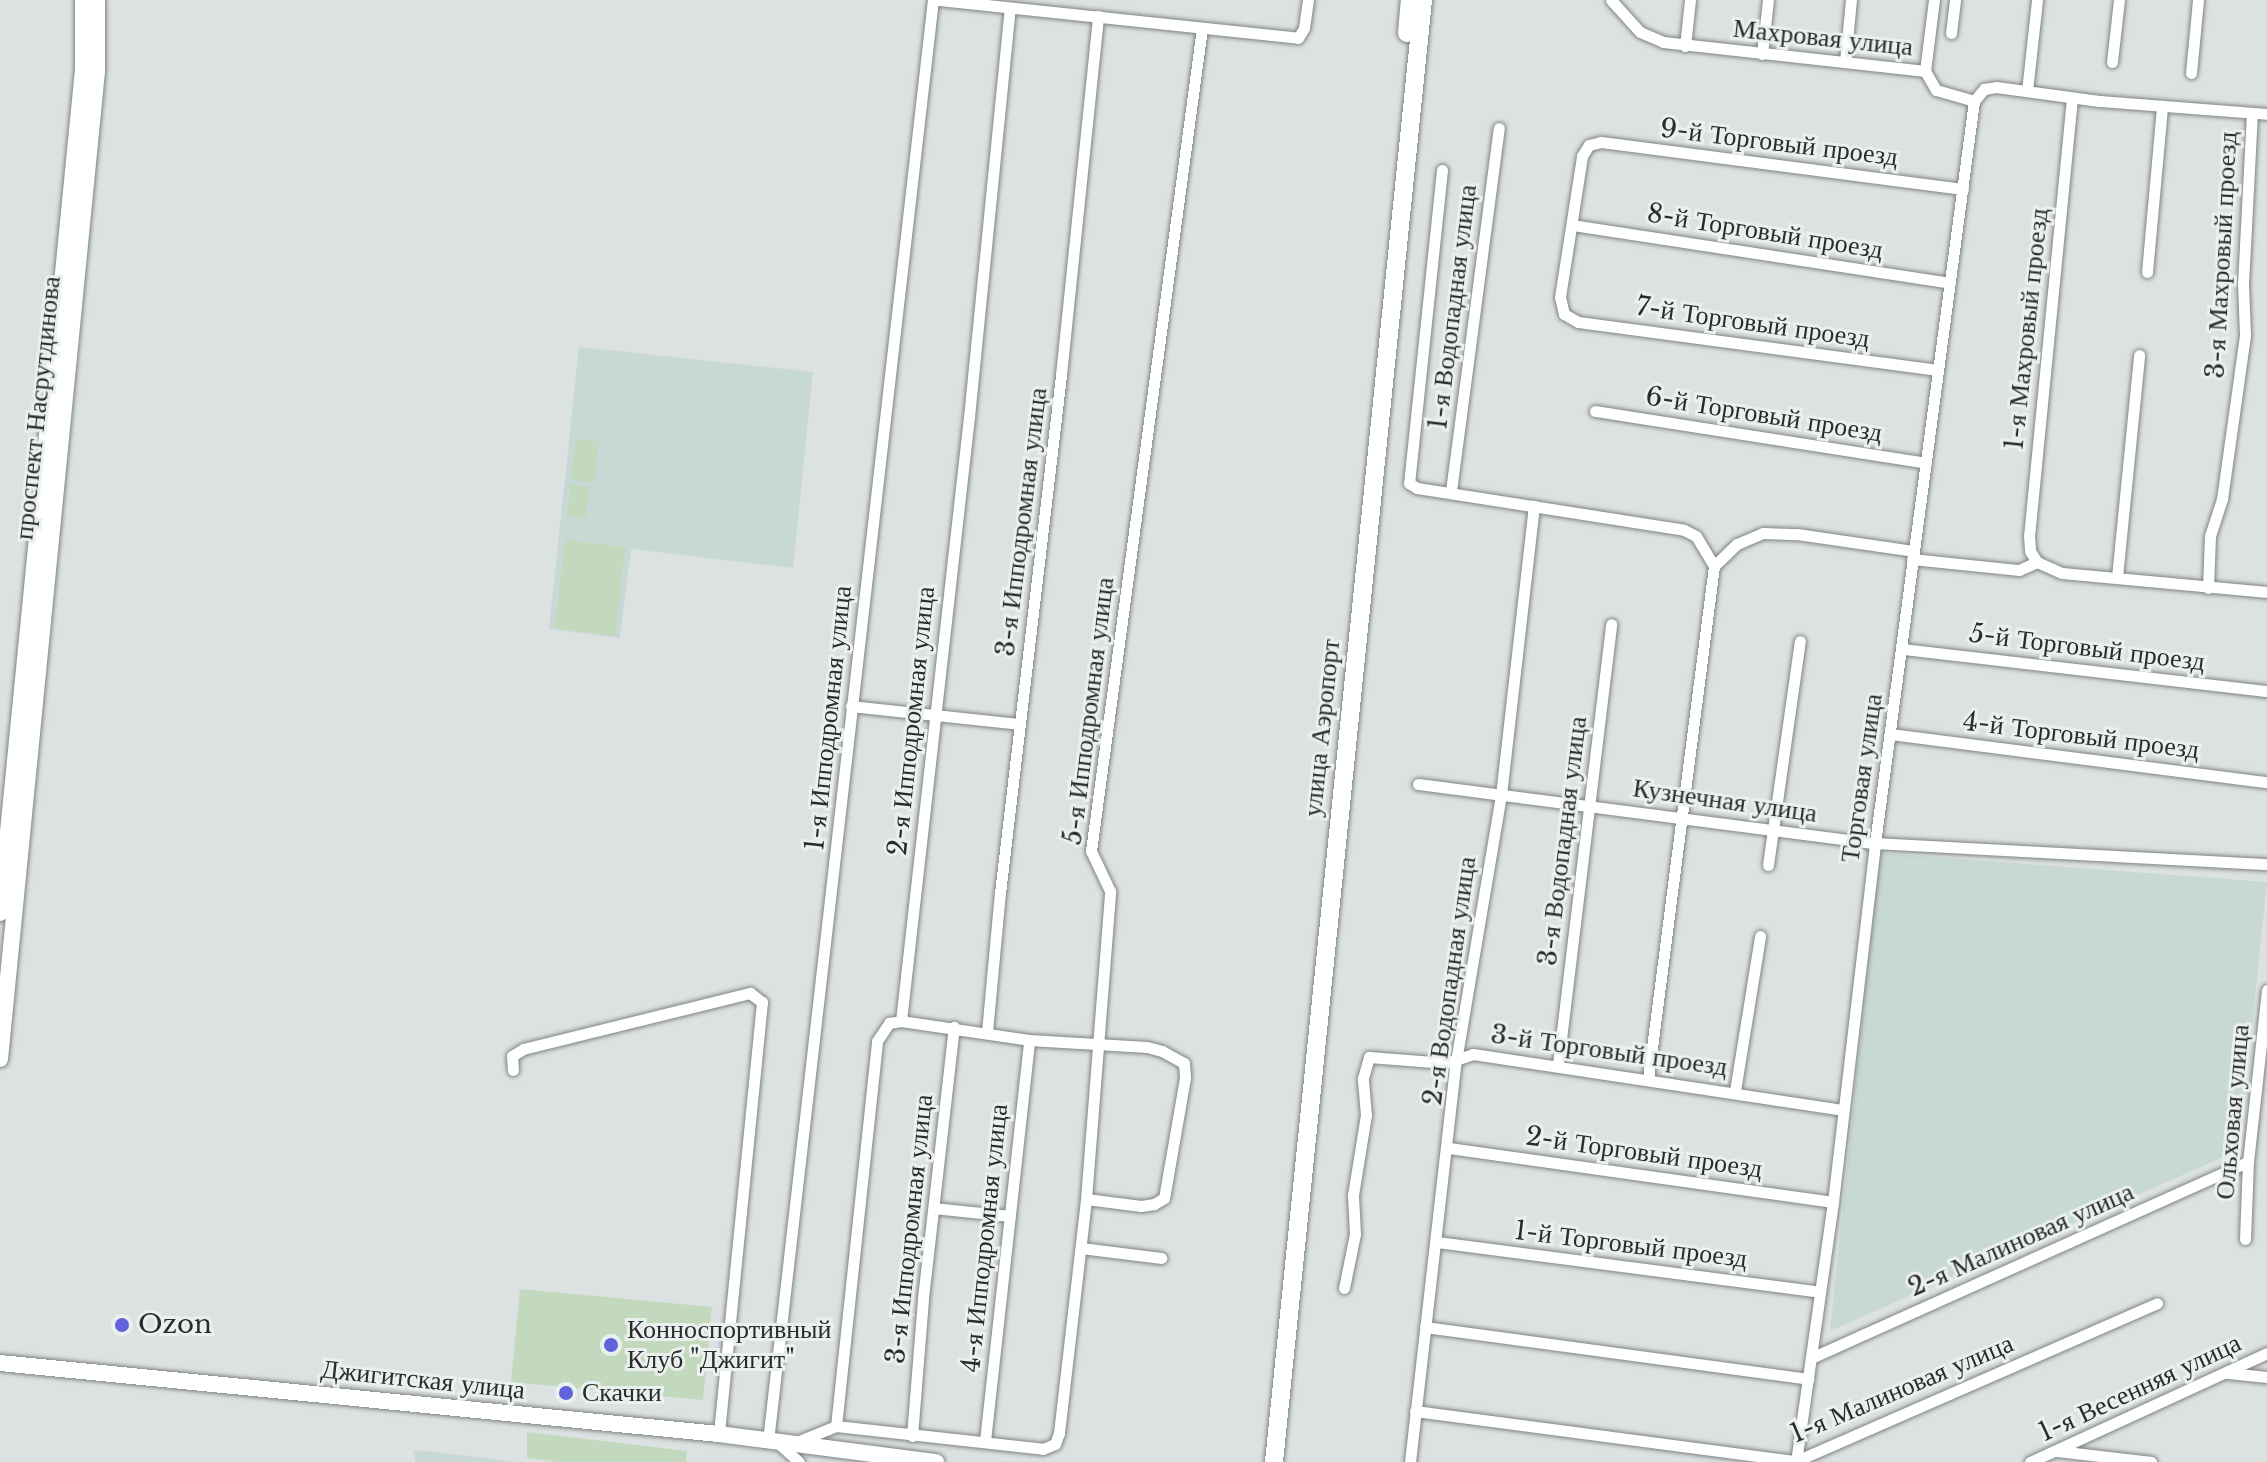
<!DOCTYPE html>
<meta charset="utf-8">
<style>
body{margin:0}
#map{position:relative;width:2267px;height:1462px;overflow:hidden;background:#dce2e1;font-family:"Libre Baskerville",serif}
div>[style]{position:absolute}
.built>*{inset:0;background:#c8d8d4}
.green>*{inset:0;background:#c3d9be}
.roads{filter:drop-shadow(0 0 2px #7e8482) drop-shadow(0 0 2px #7e8482)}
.street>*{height:11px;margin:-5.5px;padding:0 5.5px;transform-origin:5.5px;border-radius:5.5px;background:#fff}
.secondary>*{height:16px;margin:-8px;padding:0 8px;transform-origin:8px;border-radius:8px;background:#fff}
.primary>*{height:18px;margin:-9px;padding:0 9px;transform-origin:9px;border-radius:9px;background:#fff}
.dots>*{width:22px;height:22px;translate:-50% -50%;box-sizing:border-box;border:4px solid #e9f0ee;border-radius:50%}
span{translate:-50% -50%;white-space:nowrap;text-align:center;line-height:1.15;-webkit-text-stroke:6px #e9f0ee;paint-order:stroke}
.street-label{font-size:26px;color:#2a2c2c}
.poi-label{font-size:26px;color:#2a2c2c}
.left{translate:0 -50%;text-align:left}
</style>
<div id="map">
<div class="built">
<div style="clip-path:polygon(579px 347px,813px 372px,793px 568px,631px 549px,620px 638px,549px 629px)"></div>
<div style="clip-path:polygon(1880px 853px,2267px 882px,2239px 1150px,1830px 1331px)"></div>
<div style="clip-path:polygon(414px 1450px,478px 1457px,515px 1462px,415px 1462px)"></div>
</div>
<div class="green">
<div style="clip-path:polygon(576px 439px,599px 442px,594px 483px,571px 480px)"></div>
<div style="clip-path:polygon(571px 484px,589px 487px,585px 519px,567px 517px)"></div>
<div style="clip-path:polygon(565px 540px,625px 547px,615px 636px,555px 628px)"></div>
<div style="clip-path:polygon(520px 1289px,712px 1307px,703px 1400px,511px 1382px)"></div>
<div style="clip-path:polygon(527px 1432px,687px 1451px,686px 1462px,559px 1462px,527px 1458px)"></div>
</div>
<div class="roads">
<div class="street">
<div style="left:939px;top:0;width:361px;rotate:6deg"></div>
<div style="left:1298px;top:38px;width:12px;rotate:-59deg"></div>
<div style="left:1304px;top:28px;width:28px;rotate:-82deg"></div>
<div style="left:1611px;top:0;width:43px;rotate:47.8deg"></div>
<div style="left:1640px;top:32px;width:25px;rotate:23deg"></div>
<div style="left:1663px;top:42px;width:264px;rotate:6.3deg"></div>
<div style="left:1925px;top:71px;width:22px;rotate:60deg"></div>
<div style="left:1936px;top:90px;width:40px;rotate:16deg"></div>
<div style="left:1974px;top:101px;width:16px;rotate:-50deg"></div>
<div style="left:1984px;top:89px;width:12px;rotate:-9deg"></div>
<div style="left:1996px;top:87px;width:104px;rotate:7.7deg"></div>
<div style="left:2099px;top:101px;width:169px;rotate:4.4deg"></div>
<div style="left:1951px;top:33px;width:33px;rotate:-83deg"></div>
<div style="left:1685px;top:46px;width:46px;rotate:-83.8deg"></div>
<div style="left:1762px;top:54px;width:54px;rotate:-83.7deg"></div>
<div style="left:1845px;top:62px;width:62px;rotate:-84.5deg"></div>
<div style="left:2112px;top:62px;width:62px;rotate:-83.6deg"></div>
<div style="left:1925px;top:71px;width:72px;rotate:-82.8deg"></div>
<div style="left:2191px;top:73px;width:73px;rotate:-84.5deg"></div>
<div style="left:2027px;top:91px;width:92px;rotate:-83.7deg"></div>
<div style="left:2072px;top:98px;width:439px;rotate:95.6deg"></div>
<div style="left:2029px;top:535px;width:16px;rotate:86deg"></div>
<div style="left:2030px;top:551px;width:13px;rotate:58deg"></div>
<div style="left:2037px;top:562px;width:27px;rotate:24deg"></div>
<div style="left:2062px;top:573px;width:206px;rotate:5.3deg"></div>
<div style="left:1442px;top:170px;width:315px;rotate:96deg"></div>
<div style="left:1409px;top:483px;width:9px;rotate:32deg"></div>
<div style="left:1417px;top:488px;width:270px;rotate:8.9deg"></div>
<div style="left:1684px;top:530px;width:13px;rotate:27deg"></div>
<div style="left:1696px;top:536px;width:35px;rotate:59deg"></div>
<div style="left:1572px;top:225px;width:382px;rotate:8.7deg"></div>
<div style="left:2147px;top:272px;width:167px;rotate:-84.8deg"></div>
<div style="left:1938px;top:370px;width:363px;rotate:-172.4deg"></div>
<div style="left:1578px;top:322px;width:16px;rotate:-150deg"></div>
<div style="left:1564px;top:314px;width:17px;rotate:-103deg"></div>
<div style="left:1560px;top:297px;width:143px;rotate:-81.1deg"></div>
<div style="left:1582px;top:156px;width:13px;rotate:-58deg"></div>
<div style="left:1589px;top:145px;width:12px;rotate:-14deg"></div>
<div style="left:1601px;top:142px;width:365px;rotate:7.4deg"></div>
<div style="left:1595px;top:411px;width:335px;rotate:8.9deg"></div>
<div style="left:1451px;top:491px;width:366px;rotate:-82.5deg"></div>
<div style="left:1912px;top:559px;width:108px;rotate:5.9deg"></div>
<div style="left:2019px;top:570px;width:20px;rotate:-24deg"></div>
<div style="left:1714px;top:566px;width:32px;rotate:-44deg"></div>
<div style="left:1737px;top:544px;width:28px;rotate:-23deg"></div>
<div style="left:1763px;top:533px;width:34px;rotate:2deg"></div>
<div style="left:1797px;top:534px;width:117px;rotate:8.3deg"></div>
<div style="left:2117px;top:577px;width:223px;rotate:-84.3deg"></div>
<div style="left:2208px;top:588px;width:52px;rotate:-87.8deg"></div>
<div style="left:2210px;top:536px;width:39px;rotate:-72deg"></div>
<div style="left:2222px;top:499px;width:166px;rotate:-82deg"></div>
<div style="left:2245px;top:335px;width:51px;rotate:-92.2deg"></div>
<div style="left:2243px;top:284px;width:171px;rotate:-87deg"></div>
<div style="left:1903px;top:649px;width:366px;rotate:6.6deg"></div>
<div style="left:851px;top:706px;width:170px;rotate:6.1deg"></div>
<div style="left:1890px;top:734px;width:380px;rotate:7.3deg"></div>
<div style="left:1418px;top:784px;width:461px;rotate:7.4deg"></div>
<div style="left:1875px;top:843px;width:393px;rotate:3.1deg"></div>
<div style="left:1768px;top:865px;width:226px;rotate:-81.9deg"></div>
<div style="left:901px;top:1021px;width:129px;rotate:8.4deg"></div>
<div style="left:1029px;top:1040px;width:118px;rotate:3.4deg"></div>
<div style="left:1147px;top:1047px;width:16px;rotate:15deg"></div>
<div style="left:1162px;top:1051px;width:25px;rotate:29deg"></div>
<div style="left:1184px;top:1063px;width:15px;rotate:86deg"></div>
<div style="left:1185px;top:1078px;width:122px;rotate:99.9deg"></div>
<div style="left:1164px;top:1198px;width:12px;rotate:149deg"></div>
<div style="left:1154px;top:1204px;width:13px;rotate:171deg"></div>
<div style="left:1141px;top:1206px;width:55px;rotate:-172.7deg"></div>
<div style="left:987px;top:1032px;width:140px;rotate:-84.7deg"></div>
<div style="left:1000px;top:893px;width:522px;rotate:-83.28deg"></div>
<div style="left:1061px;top:375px;width:361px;rotate:-84.1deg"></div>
<div style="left:1558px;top:1064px;width:443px;rotate:-83.1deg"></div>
<div style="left:513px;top:1070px;width:14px;rotate:-94deg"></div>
<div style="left:512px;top:1056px;width:13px;rotate:-32deg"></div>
<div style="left:523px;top:1049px;width:234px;rotate:-13.9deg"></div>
<div style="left:750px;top:993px;width:15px;rotate:37deg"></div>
<div style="left:762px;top:1002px;width:434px;rotate:95.7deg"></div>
<div style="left:1648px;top:1079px;width:517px;rotate:-82.67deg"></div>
<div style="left:1735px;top:1091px;width:157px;rotate:-80.8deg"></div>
<div style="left:1449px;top:1148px;width:388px;rotate:8deg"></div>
<div style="left:934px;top:1208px;width:76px;rotate:6deg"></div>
<div style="left:2245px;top:1239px;width:77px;rotate:-87.8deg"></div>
<div style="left:2248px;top:1162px;width:173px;rotate:-83.7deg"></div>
<div style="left:1437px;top:1242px;width:386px;rotate:7.4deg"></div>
<div style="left:1081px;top:1248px;width:81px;rotate:7.1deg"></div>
<div style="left:1344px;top:1288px;width:55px;rotate:-78.5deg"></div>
<div style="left:1355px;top:1234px;width:39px;rotate:-93deg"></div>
<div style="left:1353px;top:1195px;width:81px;rotate:-80.8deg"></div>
<div style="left:1366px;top:1115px;width:37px;rotate:-95deg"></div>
<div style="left:1363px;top:1078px;width:22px;rotate:-74deg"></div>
<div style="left:1369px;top:1057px;width:77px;rotate:4.5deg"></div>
<div style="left:1446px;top:1063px;width:28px;rotate:-18deg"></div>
<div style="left:1473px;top:1054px;width:375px;rotate:8.6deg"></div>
<div style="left:1425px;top:1327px;width:387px;rotate:7.7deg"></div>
<div style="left:1811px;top:1358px;width:479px;rotate:-24.2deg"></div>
<div style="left:2228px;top:1373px;width:39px;rotate:6deg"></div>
<div style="left:1415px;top:1411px;width:384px;rotate:7.5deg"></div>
<div style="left:1796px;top:1461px;width:394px;rotate:-23.6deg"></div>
<div style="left:836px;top:1426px;width:387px;rotate:-83.9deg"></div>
<div style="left:877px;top:1041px;width:22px;rotate:-56deg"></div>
<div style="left:889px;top:1023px;width:12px;rotate:-9deg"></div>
<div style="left:901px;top:1021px;width:608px;rotate:-83.58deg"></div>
<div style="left:969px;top:417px;width:411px;rotate:-84.3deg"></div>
<div style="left:912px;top:1436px;width:138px;rotate:-85.4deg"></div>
<div style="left:923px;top:1298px;width:273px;rotate:-83.5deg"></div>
<div style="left:768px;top:1441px;width:1450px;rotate:-83.47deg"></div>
<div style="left:985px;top:1441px;width:403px;rotate:-83.7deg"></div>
<div style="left:778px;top:1443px;width:28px;rotate:42deg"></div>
<div style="left:794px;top:1443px;width:45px;rotate:-22deg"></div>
<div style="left:836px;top:1426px;width:208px;rotate:6.3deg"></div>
<div style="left:1043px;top:1449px;width:13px;rotate:-23deg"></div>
<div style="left:1055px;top:1444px;width:12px;rotate:-70deg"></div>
<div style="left:1059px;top:1433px;width:236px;rotate:-83.4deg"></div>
<div style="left:1086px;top:1199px;width:309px;rotate:-85.5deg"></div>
<div style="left:1110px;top:891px;width:44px;rotate:-115.4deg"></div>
<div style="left:1091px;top:851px;width:830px;rotate:-82.32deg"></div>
<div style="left:2057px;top:1451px;width:95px;rotate:6.7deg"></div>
<div style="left:1410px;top:1462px;width:404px;rotate:-83.5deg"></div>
<div style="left:1456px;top:1061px;width:270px;rotate:-80.4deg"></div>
<div style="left:1501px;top:795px;width:291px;rotate:-83.5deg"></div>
<div style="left:1796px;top:1462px;width:263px;rotate:-81.9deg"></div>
<div style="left:1833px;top:1202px;width:361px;rotate:-83.3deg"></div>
<div style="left:1875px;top:843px;width:749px;rotate:-82.4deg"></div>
<div style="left:2030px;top:1462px;width:261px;rotate:-24.7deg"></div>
</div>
<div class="secondary">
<div style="left:0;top:913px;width:847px;rotate:-84.38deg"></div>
<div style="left:83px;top:70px;width:70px;rotate:-90deg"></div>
<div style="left:0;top:1059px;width:993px;rotate:-84.39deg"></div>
<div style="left:97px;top:71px;width:71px;rotate:-90deg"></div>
<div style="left:0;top:1363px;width:722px;rotate:5.64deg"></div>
<div style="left:719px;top:1434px;width:219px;rotate:7.4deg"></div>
</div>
<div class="primary">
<div style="left:1407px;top:33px;width:33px;rotate:-85deg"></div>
<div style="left:1274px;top:1462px;width:1470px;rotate:-84.18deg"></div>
</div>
</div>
<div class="dots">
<div style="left:122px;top:1325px;background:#6163db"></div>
<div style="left:611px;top:1345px;background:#6163db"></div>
<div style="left:566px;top:1393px;background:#6163db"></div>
</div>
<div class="street-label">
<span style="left:1823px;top:38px;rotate:6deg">Махровая улица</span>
<span style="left:1779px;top:143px;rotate:7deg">9-й Торговый проезд</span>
<span style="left:1765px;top:232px;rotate:9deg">8-й Торговый проезд</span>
<span style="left:2222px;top:255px;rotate:-87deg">3-я Махровый проезд</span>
<span style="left:1453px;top:307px;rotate:-83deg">1-я Водопадная улица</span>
<span style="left:1753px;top:323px;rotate:8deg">7-й Торговый проезд</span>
<span style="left:2027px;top:329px;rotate:-84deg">1-я Махровый проезд</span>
<span style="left:38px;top:408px;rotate:-84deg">проспект Насрутдинова</span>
<span style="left:1764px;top:415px;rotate:9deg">6-й Торговый проезд</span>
<span style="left:1022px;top:522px;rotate:-83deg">3-я Ипподромная улица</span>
<span style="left:2087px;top:648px;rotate:7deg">5-й Торговый проезд</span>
<span style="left:1089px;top:711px;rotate:-83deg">5-я Ипподромная улица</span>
<span style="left:829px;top:718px;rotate:-84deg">1-я Ипподромная улица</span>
<span style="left:912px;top:721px;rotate:-84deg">2-я Ипподромная улица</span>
<span style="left:1322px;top:728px;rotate:-84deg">улица Аэропорт</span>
<span style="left:2081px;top:736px;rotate:7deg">4-й Торговый проезд</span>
<span style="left:1862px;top:778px;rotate:-82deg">Торговая улица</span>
<span style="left:1725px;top:801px;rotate:8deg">Кузнечная улица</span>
<span style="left:1563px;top:841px;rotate:-83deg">3-я Водопадная улица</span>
<span style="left:1450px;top:981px;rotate:-82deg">2-я Водопадная улица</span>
<span style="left:1609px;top:1051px;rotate:8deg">3-й Торговый проезд</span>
<span style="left:2233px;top:1112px;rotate:-85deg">Ольховая улица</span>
<span style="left:1644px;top:1153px;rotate:8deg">2-й Торговый проезд</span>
<span style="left:910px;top:1229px;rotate:-84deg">3-я Ипподромная улица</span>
<span style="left:985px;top:1238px;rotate:-84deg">4-я Ипподромная улица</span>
<span style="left:2021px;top:1240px;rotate:-24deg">2-я Малиновая улица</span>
<span style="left:1631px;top:1245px;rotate:7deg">1-й Торговый проезд</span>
<span style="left:423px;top:1380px;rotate:6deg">Джигитская улица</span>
<span style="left:2140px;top:1388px;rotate:-25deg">1-я Весенняя улица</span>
<span style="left:1902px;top:1389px;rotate:-23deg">1-я Малиновая улица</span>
</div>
<div class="poi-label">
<span class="left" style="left:138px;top:1325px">Ozon</span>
<span class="left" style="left:627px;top:1345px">Конноспортивный<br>Клуб "Джигит"</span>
<span class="left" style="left:582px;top:1393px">Скачки</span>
</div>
</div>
